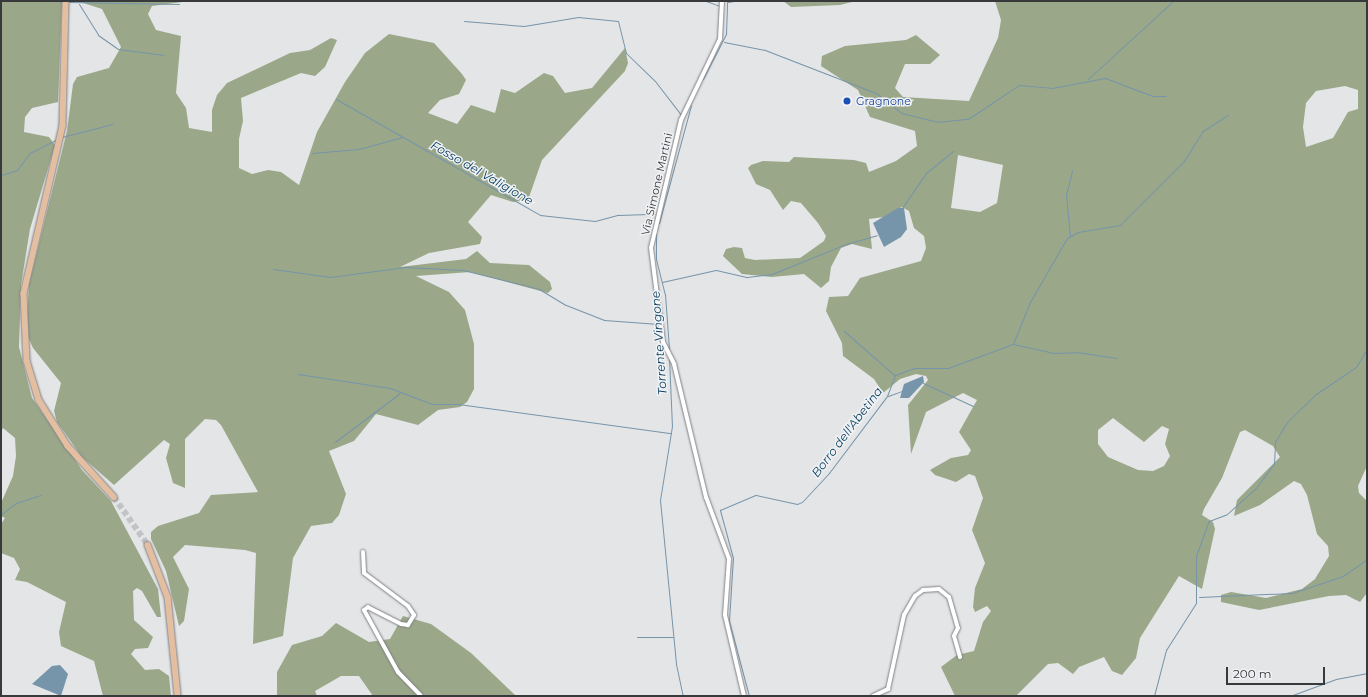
<!DOCTYPE html>
<style>
body{margin:0}
#map{position:relative;width:1368px;height:697px;overflow:hidden;background:#e4e5e7;font-family:Montserrat,sans-serif}
div>[style]{position:absolute}
.forest>*{inset:0;background:#9aa889}
.water>*{inset:0;background:#7694aa}
.stream>*{height:1px;margin:-0.5px;padding:0 0.5px;transform-origin:0.5px;border-radius:0.5px;background:#7694aa}
.major-tunnel>*{height:5.5px;margin-top:-2.75px;transform-origin:0;background:repeating-linear-gradient(90deg,#c2c3c4 0 5.5px,transparent 0 8.5px)}
.roads{filter:drop-shadow(0 0 1px #818184) drop-shadow(0 0 1px #818184)}
.minor>*{height:4px;margin:-2px;padding:0 2px;transform-origin:2px;border-radius:2px;background:#fff}
.major>*{height:5.5px;margin:-2.75px;padding:0 2.75px;transform-origin:2.75px;border-radius:2.75px;background:#e3bea1}
.dots>*{width:11px;height:11px;translate:-50% -50%;box-sizing:border-box;border:2px solid #f1f2f5;border-radius:50%}
span{translate:-50% -50%;white-space:nowrap;text-align:center;line-height:1.15;-webkit-text-stroke:3px #f1f2f5;paint-order:stroke}
.transit-label{font-size:11px;color:#164399}
.left{translate:0 -50%;text-align:left}
.street-label{font-size:11px;color:#38393a}
.water-label{font-size:12px;color:#013a5a;font-style:italic}
.frame{position:absolute;inset:0;border:2px solid #38393a;pointer-events:none}
.scale{position:absolute;left:1226px;top:667px;width:99px;height:18px;box-sizing:border-box;border:2px solid #38393a;border-top:0;padding-left:5px;font-size:12px;line-height:14px;white-space:nowrap;color:#38393a;-webkit-text-stroke:3px #f1f2f5;paint-order:stroke}
</style>
<div id="map">
<div class="forest">
<div style="clip-path:polygon(1px 1px,62px 1px,58px 102px,32px 108px,25px 117px,24px 132px,49px 137px,55px 145px,30px 229px,21px 285px,19px 347px,32px 398px,82px 470px,111px 501px,158px 589px,161px 617px,157px 617px,142px 591px,137px 588px,133px 591px,134px 620px,153px 637px,148px 648px,135px 649px,131px 654px,145px 670px,159px 669px,169px 676px,171px 696px,103px 696px,94px 661px,61px 646px,59px 632px,66px 602px,27px 582px,15px 580px,20px 569px,14px 558px,1px 553px,1px 524px,5px 518px,1px 516px,1px 503px,13px 476px,16px 456px,15px 438px,3px 428px,1px 432px)"></div>
<div style="clip-path:polygon(77px 1px,190px 1px,152px 6px,148px 14px,156px 30px,181px 36px,176px 93px,186px 108px,189px 128px,212px 132px,212px 110px,217px 95px,227px 83px,290px 53px,310px 50px,331px 38px,337px 40px,325px 67px,315px 76px,301px 73px,241px 98px,243px 121px,239px 139px,239px 168px,252px 174px,268px 170px,281px 172px,299px 185px,317px 132px,345px 82px,365px 53px,389px 34px,434px 43px,462px 74px,466px 80px,459px 94px,440px 100px,428px 113px,457px 124px,471px 105px,495px 113px,501px 89px,515px 93px,544px 73px,553px 76px,565px 93px,592px 88px,625px 48px,628px 63px,625px 71px,542px 160px,528px 200px,513px 202px,491px 195px,468px 222px,482px 237px,480px 244px,429px 253px,400px 267px,466px 259px,477px 251px,490px 263px,529px 265px,550px 282px,552px 289px,548px 293px,470px 272px,416px 276px,449px 292px,465px 310px,474px 344px,474px 389px,467px 402px,460px 407px,438px 410px,418px 425px,376px 414px,354px 441px,329px 451px,346px 494px,339px 515px,332px 523px,311px 526px,293px 558px,283px 636px,253px 644px,256px 553px,245px 550px,185px 545px,173px 557px,189px 589px,184px 621px,179px 626px,166px 571px,151px 539px,151px 532px,158px 526px,199px 513px,211px 495px,258px 492px,221px 425px,216px 420px,205px 419px,185px 439px,185px 488px,173px 483px,166px 458px,170px 444px,164px 440px,114px 485px,82px 457px,57px 422px,54px 411px,61px 383px,33px 348px,26px 332px,29px 284px,67px 131px,73px 84px,77px 77px,109px 68px,121px 47px,102px 9px)"></div>
<div style="clip-path:polygon(783px 1px,856px 1px,840px 5px,791px 7px)"></div>
<div style="clip-path:polygon(evenodd,995px 1px,1367px 1px,1367px 466px,1358px 486px,1359px 493px,1367px 501px,1367px 593px,1360px 602px,1346px 595px,1329px 596px,1259px 610px,1221px 602px,1221px 595px,1231px 592px,1266px 598px,1302px 589px,1315px 579px,1329px 556px,1328px 546px,1317px 534px,1307px 495px,1301px 484px,1294px 481px,1260px 505px,1234px 516px,1237px 500px,1280px 457px,1273px 446px,1245px 430px,1240px 432px,1222px 478px,1204px 509px,1202px 515px,1213px 522px,1215px 529px,1202px 589px,1179px 576px,1140px 638px,1136px 658px,1122px 675px,1112px 671px,1104px 657px,1079px 667px,1073px 674px,1058px 663px,1048px 664px,1016px 696px,955px 696px,941px 667px,957px 655px,974px 651px,983px 622px,991px 611px,987px 606px,975px 612px,973px 607px,975px 588px,985px 563px,972px 530px,983px 498px,975px 476px,969px 474px,956px 482px,935px 475px,930px 470px,951px 458px,968px 455px,971px 450px,959px 432px,977px 400px,963px 393px,926px 412px,911px 454px,908px 405px,928px 380px,926px 376px,916px 374px,900px 379px,883px 393px,874px 379px,843px 356px,842px 343px,826px 311px,829px 297px,848px 296px,860px 278px,921px 261px,926px 248px,924px 236px,914px 228px,909px 211px,902px 207px,884px 217px,869px 219px,872px 249px,852px 244px,841px 248px,831px 267px,829px 281px,821px 288px,804px 274px,772px 277px,742px 274px,723px 256px,726px 249px,734px 247px,742px 248px,745px 258px,755px 260px,800px 258px,824px 241px,826px 236px,818px 223px,801px 203px,791px 201px,783px 210px,770px 190px,756px 184px,748px 168px,751px 165px,763px 161px,789px 162px,794px 157px,854px 160px,866px 163px,869px 172px,896px 161px,917px 146px,915px 131px,870px 117px,858px 90px,821px 66px,822px 56px,845px 46px,906px 40px,916px 35px,940px 55px,930px 64px,905px 64px,895px 88px,903px 97px,969px 101px,998px 38px,1001px 20px,995px 1px,1345px 86px,1358px 90px,1358px 109px,1348px 112px,1333px 138px,1306px 147px,1303px 127px,1306px 103px,1316px 91px,1345px 86px,995px 1px,958px 155px,1003px 165px,997px 203px,980px 212px,951px 208px,958px 155px,995px 1px,1113px 418px,1144px 442px,1162px 426px,1169px 429px,1165px 444px,1170px 456px,1164px 466px,1153px 471px,1138px 470px,1108px 457px,1098px 444px,1098px 430px,1113px 418px)"></div>
<div style="clip-path:polygon(403px 616px,431px 624px,471px 653px,516px 696px,373px 696px,359px 676px,341px 676px,315px 691px,317px 696px,277px 696px,277px 672px,292px 645px,322px 636px,336px 623px,369px 642px,390px 639px)"></div>
</div>
<div class="water">
<div style="clip-path:polygon(898px 208px,904px 208px,907px 229px,901px 237px,884px 247px,873px 223px)"></div>
<div style="clip-path:polygon(923px 376px,924px 382px,909px 398px,900px 398px,904px 384px)"></div>
<div style="clip-path:polygon(60px 665px,68px 674px,61px 696px,32px 684px,52px 666px)"></div>
</div>
<div class="stream">
<div style="left:57px;top:1px;width:6px;rotate:9deg"></div>
<div style="left:706px;top:1px;width:15px;rotate:20deg"></div>
<div style="left:69px;top:2px;width:110px;rotate:1deg"></div>
<div style="left:728px;top:2px;width:6px;rotate:-9deg"></div>
<div style="left:79px;top:4px;width:36px;rotate:58deg"></div>
<div style="left:98px;top:35px;width:24px;rotate:35deg"></div>
<div style="left:118px;top:49px;width:46px;rotate:7.4deg"></div>
<div style="left:464px;top:21px;width:60px;rotate:4.8deg"></div>
<div style="left:524px;top:26px;width:55px;rotate:-9.5deg"></div>
<div style="left:578px;top:17px;width:40px;rotate:5.7deg"></div>
<div style="left:618px;top:21px;width:33px;rotate:76deg"></div>
<div style="left:626px;top:53px;width:40px;rotate:44deg"></div>
<div style="left:655px;top:81px;width:44px;rotate:52.4deg"></div>
<div style="left:724px;top:42px;width:42px;rotate:11deg"></div>
<div style="left:765px;top:50px;width:119px;rotate:21.2deg"></div>
<div style="left:876px;top:93px;width:33px;rotate:38deg"></div>
<div style="left:902px;top:113px;width:36px;rotate:14deg"></div>
<div style="left:937px;top:122px;width:31px;rotate:-6deg"></div>
<div style="left:968px;top:119px;width:61px;rotate:-33.7deg"></div>
<div style="left:1019px;top:85px;width:33px;rotate:5deg"></div>
<div style="left:1052px;top:88px;width:54px;rotate:-10.7deg"></div>
<div style="left:1105px;top:78px;width:51px;rotate:20.6deg"></div>
<div style="left:1153px;top:96px;width:13px"></div>
<div style="left:703px;top:79px;width:51px;rotate:-62.9deg"></div>
<div style="left:726px;top:34px;width:33px;rotate:-88deg"></div>
<div style="left:1088px;top:79px;width:115px;rotate:-42.5deg"></div>
<div style="left:336px;top:99px;width:235px;rotate:29.6deg"></div>
<div style="left:540px;top:215px;width:55px;rotate:6.2deg"></div>
<div style="left:595px;top:221px;width:24px;rotate:-15deg"></div>
<div style="left:618px;top:215px;width:38px;rotate:-2deg"></div>
<div style="left:62px;top:137px;width:52px;rotate:-14.6deg"></div>
<div style="left:312px;top:153px;width:47px;rotate:-4.9deg"></div>
<div style="left:359px;top:149px;width:45px;rotate:-15.6deg"></div>
<div style="left:1px;top:175px;width:17px;rotate:-17deg"></div>
<div style="left:17px;top:170px;width:21px;rotate:-53deg"></div>
<div style="left:30px;top:153px;width:30px;rotate:-27deg"></div>
<div style="left:902px;top:208px;width:42px;rotate:-55.6deg"></div>
<div style="left:926px;top:173px;width:35px;rotate:-39deg"></div>
<div style="left:659px;top:223px;width:122px;rotate:-74.8deg"></div>
<div style="left:656px;top:234px;width:25px;rotate:90deg"></div>
<div style="left:656px;top:259px;width:36px;rotate:76deg"></div>
<div style="left:665px;top:294px;width:55px;rotate:85.8deg"></div>
<div style="left:1070px;top:236px;width:41px;rotate:-95.6deg"></div>
<div style="left:1066px;top:195px;width:25px;rotate:-76deg"></div>
<div style="left:273px;top:269px;width:58px;rotate:8deg"></div>
<div style="left:330px;top:277px;width:76px;rotate:-7.6deg"></div>
<div style="left:405px;top:267px;width:58px;rotate:3deg"></div>
<div style="left:463px;top:270px;width:78px;rotate:14deg"></div>
<div style="left:539px;top:289px;width:31px;rotate:31deg"></div>
<div style="left:566px;top:305px;width:41px;rotate:21.5deg"></div>
<div style="left:604px;top:320px;width:55px;rotate:4.2deg"></div>
<div style="left:662px;top:282px;width:55px;rotate:-12.5deg"></div>
<div style="left:716px;top:270px;width:32px;rotate:13deg"></div>
<div style="left:747px;top:277px;width:25px;rotate:-7deg"></div>
<div style="left:772px;top:274px;width:80px;rotate:-22.1deg"></div>
<div style="left:846px;top:244px;width:32px;rotate:-16deg"></div>
<div style="left:844px;top:331px;width:67px;rotate:41.3deg"></div>
<div style="left:1013px;top:344px;width:42px;rotate:12.4deg"></div>
<div style="left:1054px;top:353px;width:23px;rotate:-2deg"></div>
<div style="left:1077px;top:352px;width:40px;rotate:8.5deg"></div>
<div style="left:669px;top:358px;width:68px;rotate:87.5deg"></div>
<div style="left:672px;top:426px;width:75px;rotate:99.2deg"></div>
<div style="left:660px;top:500px;width:165px;rotate:84.4deg"></div>
<div style="left:676px;top:664px;width:33px;rotate:78deg"></div>
<div style="left:298px;top:374px;width:93px;rotate:8.7deg"></div>
<div style="left:390px;top:388px;width:45px;rotate:20.9deg"></div>
<div style="left:432px;top:404px;width:26px"></div>
<div style="left:458px;top:404px;width:215px;rotate:7.8deg"></div>
<div style="left:923px;top:383px;width:55px;rotate:24.7deg"></div>
<div style="left:888px;top:396px;width:15px;rotate:-20deg"></div>
<div style="left:335px;top:442px;width:81px;rotate:-37deg"></div>
<div style="left:1px;top:514px;width:19px;rotate:-36deg"></div>
<div style="left:16px;top:503px;width:26px;rotate:-18deg"></div>
<div style="left:1199px;top:597px;width:93px;rotate:-2.5deg"></div>
<div style="left:1292px;top:593px;width:54px;rotate:-18.4deg"></div>
<div style="left:1343px;top:576px;width:29px;rotate:-35deg"></div>
<div style="left:637px;top:637px;width:36px"></div>
<div style="left:749px;top:696px;width:78px;rotate:-104.9deg"></div>
<div style="left:729px;top:621px;width:63px;rotate:-86.4deg"></div>
<div style="left:733px;top:558px;width:50px;rotate:-105.2deg"></div>
<div style="left:720px;top:510px;width:39px;rotate:-23deg"></div>
<div style="left:756px;top:495px;width:42px;rotate:12.4deg"></div>
<div style="left:797px;top:504px;width:5px;rotate:-22deg"></div>
<div style="left:802px;top:502px;width:40px;rotate:-47deg"></div>
<div style="left:829px;top:473px;width:96px;rotate:-53deg"></div>
<div style="left:887px;top:396px;width:22px;rotate:-69deg"></div>
<div style="left:895px;top:375px;width:20px;rotate:-20deg"></div>
<div style="left:914px;top:368px;width:34px"></div>
<div style="left:948px;top:368px;width:69px;rotate:-20.3deg"></div>
<div style="left:1013px;top:344px;width:45px;rotate:-68deg"></div>
<div style="left:1030px;top:302px;width:74px;rotate:-60deg"></div>
<div style="left:1067px;top:238px;width:13px;rotate:-29deg"></div>
<div style="left:1078px;top:232px;width:43px;rotate:-9.5deg"></div>
<div style="left:1120px;top:225px;width:91px;rotate:-45deg"></div>
<div style="left:1184px;top:161px;width:36px;rotate:-58deg"></div>
<div style="left:1203px;top:131px;width:30px;rotate:-33deg"></div>
<div style="left:1154px;top:696px;width:48px;rotate:-75.4deg"></div>
<div style="left:1166px;top:650px;width:56px;rotate:-57.4deg"></div>
<div style="left:1196px;top:603px;width:47px;rotate:-90deg"></div>
<div style="left:1196px;top:556px;width:37px;rotate:-70deg"></div>
<div style="left:1209px;top:521px;width:19px;rotate:-21deg"></div>
<div style="left:1227px;top:514px;width:38px;rotate:-42deg"></div>
<div style="left:1255px;top:489px;width:31px;rotate:-53deg"></div>
<div style="left:1274px;top:464px;width:22px;rotate:-87deg"></div>
<div style="left:1275px;top:442px;width:23px;rotate:-59deg"></div>
<div style="left:1287px;top:422px;width:40px;rotate:-44deg"></div>
<div style="left:1316px;top:394px;width:48px;rotate:-34deg"></div>
<div style="left:1356px;top:367px;width:21px;rotate:-59deg"></div>
<div style="left:1290px;top:696px;width:49px;rotate:-20.3deg"></div>
<div style="left:1336px;top:679px;width:32px;rotate:-11deg"></div>
</div>
<div class="major-tunnel">
<div style="left:114px;top:497px;width:59px;rotate:54.7deg"></div>
</div>
<div class="roads">
<div class="minor">
<div style="left:722px;top:1px;width:38px;rotate:93deg"></div>
<div style="left:720px;top:39px;width:90px;rotate:115.7deg"></div>
<div style="left:681px;top:120px;width:131px;rotate:103.2deg"></div>
<div style="left:651px;top:248px;width:95px;rotate:82.7deg"></div>
<div style="left:663px;top:342px;width:25px;rotate:63deg"></div>
<div style="left:674px;top:364px;width:137px;rotate:76.5deg"></div>
<div style="left:706px;top:497px;width:66px;rotate:69.6deg"></div>
<div style="left:729px;top:559px;width:56px;rotate:94.1deg"></div>
<div style="left:725px;top:615px;width:83px;rotate:76.8deg"></div>
<div style="left:363px;top:552px;width:21px;rotate:87deg"></div>
<div style="left:364px;top:573px;width:55px;rotate:36.9deg"></div>
<div style="left:408px;top:606px;width:11px;rotate:56deg"></div>
<div style="left:414px;top:615px;width:12px;rotate:121deg"></div>
<div style="left:408px;top:625px;width:7px;rotate:-172deg"></div>
<div style="left:401px;top:624px;width:37px;rotate:-153deg"></div>
<div style="left:368px;top:607px;width:5px;rotate:143deg"></div>
<div style="left:364px;top:610px;width:71px;rotate:61.3deg"></div>
<div style="left:398px;top:672px;width:33px;rotate:46deg"></div>
<div style="left:873px;top:696px;width:17px;rotate:-25deg"></div>
<div style="left:888px;top:689px;width:76px;rotate:-77.8deg"></div>
<div style="left:904px;top:615px;width:22px;rotate:-60deg"></div>
<div style="left:915px;top:596px;width:10px;rotate:-37deg"></div>
<div style="left:923px;top:590px;width:16px;rotate:-4deg"></div>
<div style="left:939px;top:589px;width:13px;rotate:39deg"></div>
<div style="left:949px;top:597px;width:32px;rotate:74deg"></div>
<div style="left:958px;top:628px;width:9px;rotate:117deg"></div>
<div style="left:954px;top:636px;width:22px;rotate:74deg"></div>
</div>
<div class="major">
<div style="left:66px;top:1px;width:125px;rotate:91.4deg"></div>
<div style="left:63px;top:126px;width:172px;rotate:103.1deg"></div>
<div style="left:24px;top:294px;width:67px;rotate:87.4deg"></div>
<div style="left:27px;top:361px;width:41px;rotate:72.9deg"></div>
<div style="left:39px;top:400px;width:54px;rotate:57.8deg"></div>
<div style="left:68px;top:446px;width:69px;rotate:48deg"></div>
<div style="left:148px;top:545px;width:56px;rotate:69deg"></div>
<div style="left:168px;top:597px;width:100px;rotate:84.2deg"></div>
</div>
</div>
<div class="dots">
<div style="left:847px;top:101px;background:#1a4fb4"></div>
</div>
<div class="transit-label">
<span class="left" style="left:856px;top:101px">Gragnone</span>
</div>
<div class="street-label">
<span style="left:657px;top:184px;rotate:-77deg">Via Simone Martini</span>
</div>
<div class="water-label">
<span style="left:482px;top:173px;rotate:30deg">Fosso del Valigione</span>
<span style="left:659px;top:343px;rotate:-94deg">Torrente Vingone</span>
<span style="left:847px;top:432px;rotate:-53deg">Borro dell'Abetina</span>
</div>
<div class="frame"></div>
<div class="scale">200 m</div>
</div>
